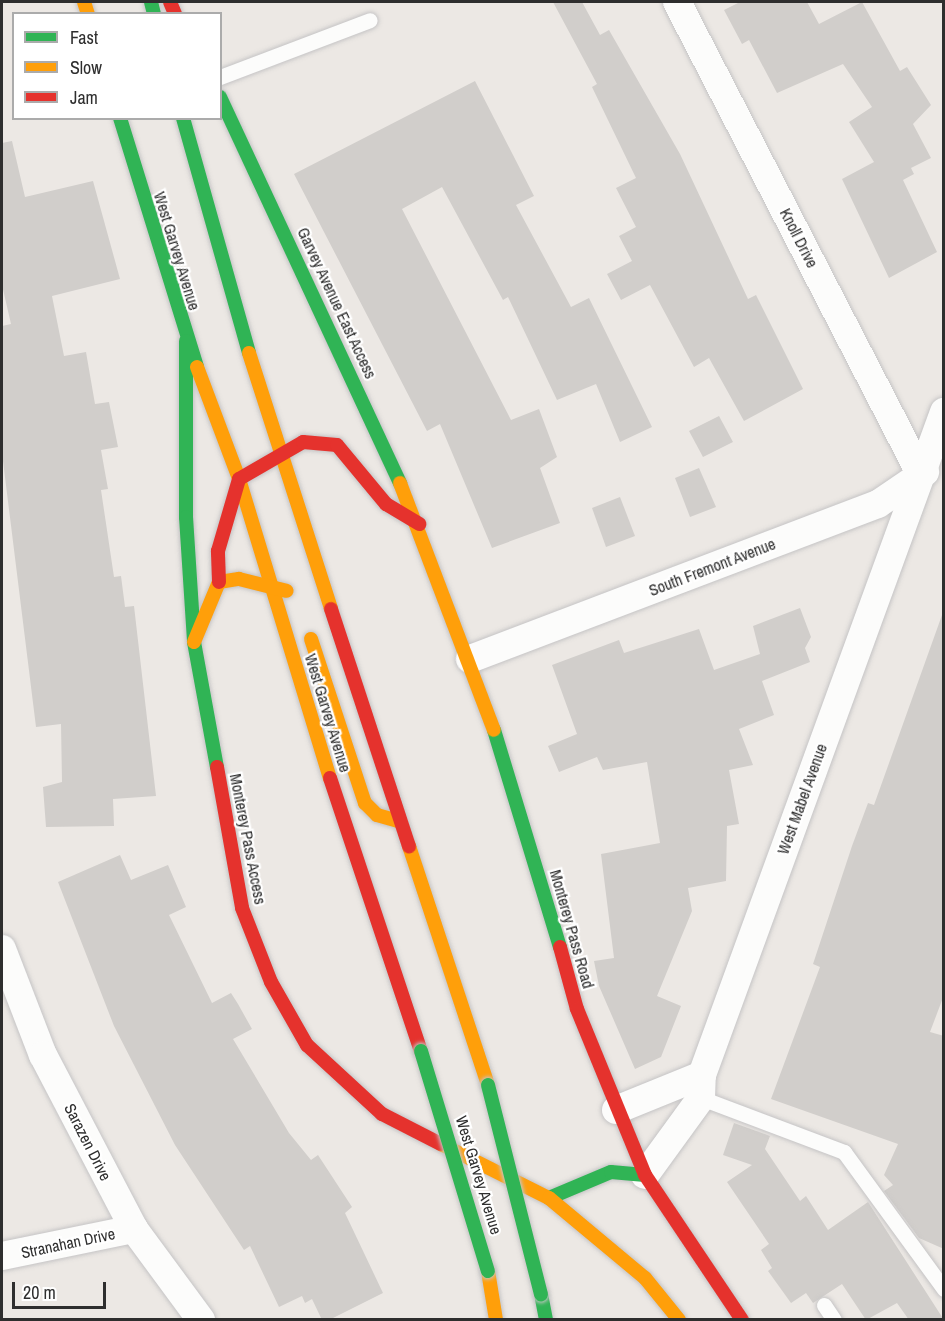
<!DOCTYPE html>
<style>
body{margin:0}
#map{position:relative;width:945px;height:1321px;overflow:hidden;background:#ece8e4;font-family:"Archivo Narrow",sans-serif}
div>[style]{position:absolute}
.building>*{inset:0;background:#d1cecb}
.roads{filter:drop-shadow(0 0 2px #c5c4c5) drop-shadow(0 0 2px #c5c4c5)}
.lane>*{height:15px;margin:-7.5px;padding:0 7.5px;transform-origin:7.5px;border-radius:7.5px;background:#fcfcfb}
.street>*{height:28px;margin:-14px;padding:0 14px;transform-origin:14px;border-radius:14px;background:#fcfcfb}
.fast>*{height:14px;margin:-7px;padding:0 7px;transform-origin:7px;border-radius:7px;background:#30b455}
.slow>*{height:14px;margin:-7px;padding:0 7px;transform-origin:7px;border-radius:7px;background:#ff9f0a}
.jam>*{height:14px;margin:-7px;padding:0 7px;transform-origin:7px;border-radius:7px;background:#e5322d}
.bridges{filter:drop-shadow(0 0 2px #c6c5c4) drop-shadow(0 0 2px #c6c5c4)}
.fast-bridge>*{height:14px;margin:-7px;padding:0 7px;transform-origin:7px;border-radius:7px;background:#30b455}
span{translate:-50% -50%;white-space:nowrap;text-align:center;line-height:1.15;-webkit-text-stroke:4.5px #fff;paint-order:stroke}
.street-label{font-size:16px;color:#2e2e2e}
.frame{position:absolute;inset:0;border:3px solid #2e2e2e;pointer-events:none}
.legend{position:absolute;left:12px;top:12px;width:210px;height:108px;box-sizing:border-box;background:#fff;border:2px solid #ababab;margin:0;padding:8px 10px;list-style:none;font-size:18px;color:#2e2e2e}
.legend li{display:flex;align-items:center;gap:12px;height:30px}
.legend b{width:30px;border:2px solid #ababab}
.scale{position:absolute;left:12px;top:1282px;width:94px;height:27px;box-sizing:border-box;border:3px solid #2e2e2e;border-top:0;padding-left:8px;font-size:18px;line-height:21px;white-space:nowrap;color:#2e2e2e;-webkit-text-stroke:4px #fff;paint-order:stroke}
</style>
<div id="map">
<div class="building">
<div style="clip-path:polygon(553px 2px,582px 2px,600px 35px,609px 30px,680px 154px,748px 299px,756px 295px,803px 389px,744px 421px,709px 358px,694px 367px,650px 285px,621px 300px,607px 274px,632px 261px,619px 236px,636px 227px,616px 188px,636px 178px,592px 87px,597px 84px)"></div>
<div style="clip-path:polygon(740px 2px,807px 2px,819px 24px,862px 2px,900px 71px,907px 67px,931px 105px,913px 124px,931px 158px,911px 168px,914px 174px,903px 180px,937px 252px,889px 278px,842px 179px,874px 162px,849px 122px,872px 107px,843px 64px,777px 93px,749px 40px,742px 44px,724px 10px)"></div>
<div style="clip-path:polygon(475px 81px,534px 196px,516px 205px,571px 307px,589px 298px,652px 427px,620px 442px,596px 384px,557px 400px,508px 297px,503px 300px,442px 187px,402px 209px,511px 420px,539px 409px,557px 457px,540px 468px,560px 523px,492px 548px,440px 424px,427px 431px,294px 174px)"></div>
<div style="clip-path:polygon(12px 141px,25px 197px,93px 181px,120px 279px,52px 296px,64px 356px,86px 352px,95px 404px,109px 402px,118px 447px,101px 450px,108px 489px,101px 490px,114px 577px,121px 576px,125px 607px,134px 606px,156px 796px,113px 799px,114px 826px,46px 827px,43px 787px,62px 782px,61px 724px,36px 727px,2px 453px,2px 326px,11px 324px,2px 285px,2px 143px)"></div>
<div style="clip-path:polygon(719px 416px,733px 442px,703px 457px,689px 431px)"></div>
<div style="clip-path:polygon(699px 468px,716px 507px,690px 517px,675px 478px)"></div>
<div style="clip-path:polygon(620px 497px,635px 536px,606px 547px,592px 508px)"></div>
<div style="clip-path:polygon(800px 608px,811px 637px,805px 648px,810px 662px,762px 681px,774px 715px,739px 729px,753px 765px,729px 770px,739px 824px,727px 826px,726px 881px,688px 888px,692px 911px,657px 996px,681px 1006px,661px 1057px,635px 1069px,599px 986px,594px 961px,614px 958px,601px 854px,660px 843px,647px 762px,603px 770px,597px 757px,559px 772px,548px 746px,577px 734px,552px 665px,619px 640px,624px 653px,699px 629px,714px 670px,760px 654px,753px 626px)"></div>
<div style="clip-path:polygon(942px 615px,944px 995px,930px 1032px,944px 1036px,944px 1249px,919px 1238px,884px 1191px,893px 1185px,884px 1175px,898px 1144px,771px 1099px,820px 967px,813px 964px,852px 846px,868px 803px,874px 805px)"></div>
<div style="clip-path:polygon(120px 855px,131px 880px,168px 865px,186px 907px,169px 915px,212px 1003px,231px 993px,238px 1004px,252px 1029px,233px 1039px,289px 1133px,311px 1160px,318px 1155px,352px 1207px,345px 1213px,383px 1293px,329px 1320px,322px 1320px,312px 1299px,305px 1303px,302px 1296px,279px 1307px,250px 1246px,244px 1250px,175px 1145px,114px 1026px,58px 882px)"></div>
<div style="clip-path:polygon(734px 1123px,770px 1136px,765px 1149px,800px 1201px,806px 1196px,828px 1230px,868px 1202px,944px 1320px,909px 1320px,897px 1303px,866px 1320px,842px 1284px,813px 1303px,806px 1293px,791px 1303px,768px 1271px,772px 1268px,761px 1250px,769px 1244px,727px 1182px,752px 1165px,723px 1155px)"></div>
</div>
<div class="roads">
<div class="lane">
<div style="left:220px;top:77px;width:160px;rotate:-20.8deg"></div>
<div style="left:701px;top:1098px;width:153px;rotate:20.7deg"></div>
<div style="left:844px;top:1152px;width:170px;rotate:53.9deg"></div>
<div style="left:824px;top:1305px;width:18px;rotate:56deg"></div>
</div>
<div class="street">
<div style="left:677px;top:2px;width:532px;rotate:62.71deg"></div>
<div style="left:470px;top:659px;width:436px;rotate:-20.8deg"></div>
<div style="left:878px;top:504px;width:57px;rotate:-34.2deg"></div>
<div style="left:2px;top:949px;width:114px;rotate:68.9deg"></div>
<div style="left:43px;top:1055px;width:196px;rotate:62.4deg"></div>
<div style="left:134px;top:1229px;width:113px;rotate:53.6deg"></div>
<div style="left:616px;top:1110px;width:93px;rotate:-22.1deg"></div>
<div style="left:645px;top:1175px;width:95px;rotate:-54deg"></div>
<div style="left:701px;top:1098px;width:23px;rotate:-88deg"></div>
<div style="left:702px;top:1075px;width:706px;rotate:-69.95deg"></div>
<div style="left:2px;top:1256px;width:135px;rotate:-11.6deg"></div>
</div>
<div class="fast">
<div style="left:151px;top:2px;width:12px;rotate:76deg"></div>
<div style="left:220px;top:97px;width:426px;rotate:65deg"></div>
<div style="left:120px;top:118px;width:261px;rotate:72.8deg"></div>
<div style="left:183px;top:118px;width:244px;rotate:74.3deg"></div>
<div style="left:186px;top:341px;width:176px;rotate:90deg"></div>
<div style="left:186px;top:517px;width:125px;rotate:86.3deg"></div>
<div style="left:194px;top:642px;width:127px;rotate:79.6deg"></div>
<div style="left:494px;top:730px;width:227px;rotate:73.1deg"></div>
<div style="left:549px;top:1198px;width:67px;rotate:-22.8deg"></div>
<div style="left:611px;top:1172px;width:34px;rotate:5deg"></div>
<div style="left:541px;top:1294px;width:26px;rotate:79deg"></div>
</div>
<div class="slow">
<div style="left:84px;top:2px;width:13px;rotate:72deg"></div>
<div style="left:249px;top:353px;width:269px;rotate:72.2deg"></div>
<div style="left:197px;top:367px;width:120px;rotate:69.4deg"></div>
<div style="left:239px;top:479px;width:313px;rotate:73.1deg"></div>
<div style="left:400px;top:483px;width:264px;rotate:69.2deg"></div>
<div style="left:311px;top:639px;width:173px;rotate:71.8deg"></div>
<div style="left:365px;top:803px;width:17px;rotate:45deg"></div>
<div style="left:377px;top:815px;width:22px;rotate:16deg"></div>
<div style="left:194px;top:642px;width:65px;rotate:-67.4deg"></div>
<div style="left:219px;top:582px;width:20px;rotate:-9deg"></div>
<div style="left:239px;top:579px;width:49px;rotate:14deg"></div>
<div style="left:409px;top:846px;width:252px;rotate:71.7deg"></div>
<div style="left:441px;top:1144px;width:121px;rotate:26.6deg"></div>
<div style="left:549px;top:1198px;width:125px;rotate:39.8deg"></div>
<div style="left:645px;top:1278px;width:54px;rotate:51deg"></div>
<div style="left:488px;top:1271px;width:50px;rotate:80.7deg"></div>
</div>
<div class="jam">
<div style="left:170px;top:2px;width:13px;rotate:67deg"></div>
<div style="left:219px;top:582px;width:31px;rotate:-92deg"></div>
<div style="left:218px;top:551px;width:75px;rotate:-73.7deg"></div>
<div style="left:239px;top:479px;width:74px;rotate:-30deg"></div>
<div style="left:303px;top:442px;width:34px;rotate:5deg"></div>
<div style="left:337px;top:445px;width:77px;rotate:50.3deg"></div>
<div style="left:386px;top:504px;width:39px;rotate:31deg"></div>
<div style="left:331px;top:609px;width:250px;rotate:71.8deg"></div>
<div style="left:217px;top:767px;width:143px;rotate:79.9deg"></div>
<div style="left:242px;top:908px;width:79px;rotate:68.6deg"></div>
<div style="left:271px;top:982px;width:73px;rotate:60.3deg"></div>
<div style="left:307px;top:1045px;width:102px;rotate:42.6deg"></div>
<div style="left:382px;top:1114px;width:66px;rotate:27deg"></div>
<div style="left:330px;top:778px;width:288px;rotate:71.6deg"></div>
<div style="left:560px;top:947px;width:64px;rotate:74.7deg"></div>
<div style="left:577px;top:1009px;width:179px;rotate:67.7deg"></div>
<div style="left:645px;top:1175px;width:174px;rotate:56.2deg"></div>
</div>
</div>
<div class="bridges">
<div class="fast-bridge">
<div style="left:421px;top:1051px;width:230px;rotate:73.1deg"></div>
<div style="left:488px;top:1085px;width:216px;rotate:75.8deg"></div>
</div>
</div>
<div class="street-label">
<span style="left:799px;top:238px;rotate:63deg">Knoll Drive</span>
<span style="left:177px;top:251px;rotate:73deg">West Garvey Avenue</span>
<span style="left:337px;top:303px;rotate:65deg">Garvey Avenue East Access</span>
<span style="left:712px;top:567px;rotate:-21deg">South Fremont Avenue</span>
<span style="left:328px;top:713px;rotate:73deg">West Garvey Avenue</span>
<span style="left:802px;top:799px;rotate:-70deg">West Mabel Avenue</span>
<span style="left:248px;top:839px;rotate:79deg">Monterey Pass Access</span>
<span style="left:572px;top:929px;rotate:74deg">Monterey Pass Road</span>
<span style="left:88px;top:1142px;rotate:63deg">Sarazen Drive</span>
<span style="left:479px;top:1175px;rotate:73deg">West Garvey Avenue</span>
<span style="left:68px;top:1243px;rotate:-12deg">Stranahan Drive</span>
</div>
<div class="frame"></div>
<ul class="legend">
<li><b style="height:8px;background:#30b455"></b>Fast</li>
<li><b style="height:8px;background:#ff9f0a"></b>Slow</li>
<li><b style="height:8px;background:#e5322d"></b>Jam</li>
</ul>
<div class="scale">20 m</div>
</div>
